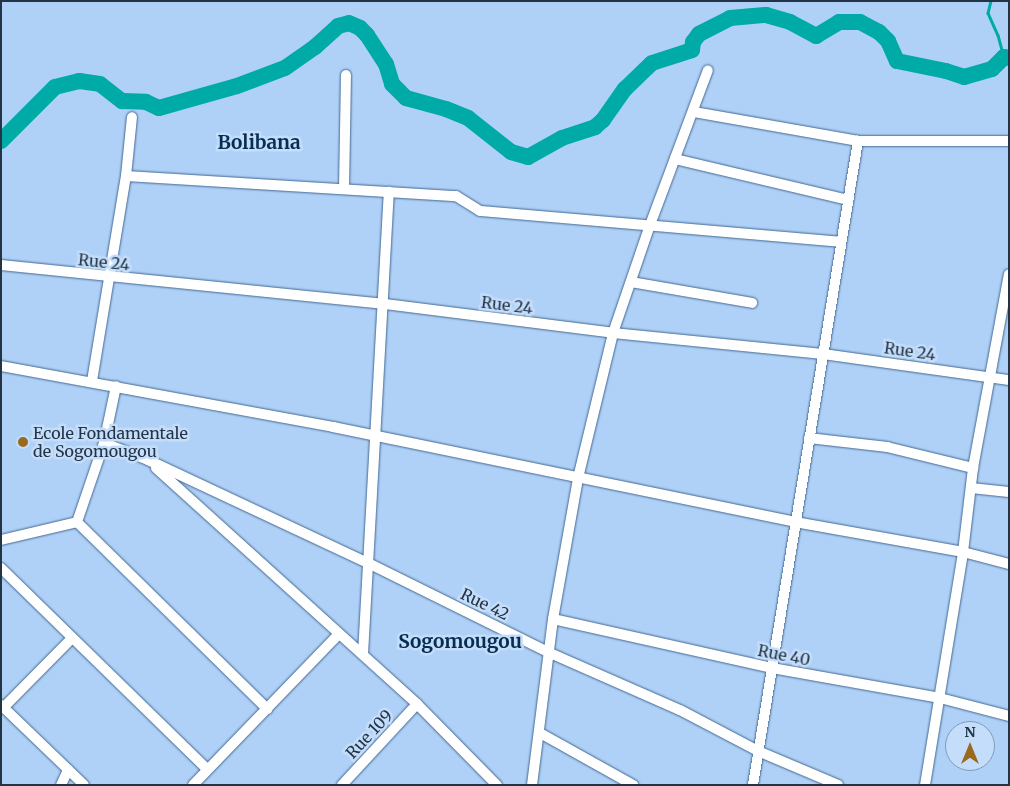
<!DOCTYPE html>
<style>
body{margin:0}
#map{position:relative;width:1010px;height:786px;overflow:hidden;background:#b0d1f7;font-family:Merriweather,serif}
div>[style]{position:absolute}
.stream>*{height:2.5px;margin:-1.25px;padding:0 1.25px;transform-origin:1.25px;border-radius:1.25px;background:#00aba7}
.river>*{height:16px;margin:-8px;padding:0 8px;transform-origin:8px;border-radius:8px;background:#00aba7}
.roads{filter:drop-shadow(0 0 1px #436993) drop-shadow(0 0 1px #436993)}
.street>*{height:10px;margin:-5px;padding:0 5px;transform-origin:5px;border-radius:5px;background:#fff}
.dots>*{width:14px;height:14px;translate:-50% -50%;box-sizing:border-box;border:2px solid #c4ddfa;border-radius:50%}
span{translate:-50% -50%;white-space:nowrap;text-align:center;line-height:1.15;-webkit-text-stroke:5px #c4ddfa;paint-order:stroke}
.street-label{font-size:16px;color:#233446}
.poi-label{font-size:16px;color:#233446}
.left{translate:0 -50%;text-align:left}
.quarter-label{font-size:19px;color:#062e53;font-weight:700}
.frame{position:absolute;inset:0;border:2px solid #233446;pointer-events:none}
.north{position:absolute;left:945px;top:721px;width:50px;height:50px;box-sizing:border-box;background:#c4ddfa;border:1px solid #8499b2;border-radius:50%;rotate:0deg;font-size:14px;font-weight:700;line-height:20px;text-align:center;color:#233446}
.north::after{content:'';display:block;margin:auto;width:18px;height:22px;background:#9b691e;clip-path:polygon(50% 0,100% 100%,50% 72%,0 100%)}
</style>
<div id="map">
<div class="stream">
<div style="left:991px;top:1px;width:12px;rotate:104deg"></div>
<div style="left:988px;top:13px;width:24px;rotate:66deg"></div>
<div style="left:998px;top:35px;width:23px;rotate:75deg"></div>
</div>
<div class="river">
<div style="left:1px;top:141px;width:76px;rotate:-45deg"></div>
<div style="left:55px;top:87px;width:25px;rotate:-14deg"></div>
<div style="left:79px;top:81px;width:21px;rotate:8deg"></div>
<div style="left:100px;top:84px;width:28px;rotate:38deg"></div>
<div style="left:122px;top:101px;width:24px;rotate:2deg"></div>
<div style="left:146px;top:102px;width:14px;rotate:25deg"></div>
<div style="left:159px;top:108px;width:81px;rotate:-15.8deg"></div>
<div style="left:237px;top:86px;width:51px;rotate:-20.6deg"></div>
<div style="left:285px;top:68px;width:37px;rotate:-35deg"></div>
<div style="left:315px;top:47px;width:31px;rotate:-42deg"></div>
<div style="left:338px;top:26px;width:11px;rotate:-15deg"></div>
<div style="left:349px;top:23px;width:12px;rotate:24deg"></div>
<div style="left:360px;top:28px;width:10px;rotate:45deg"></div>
<div style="left:367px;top:35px;width:35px;rotate:57deg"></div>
<div style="left:386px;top:64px;width:21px;rotate:73deg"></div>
<div style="left:392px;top:84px;width:20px;rotate:45deg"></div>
<div style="left:406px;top:98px;width:41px;rotate:15.4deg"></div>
<div style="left:446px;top:109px;width:24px;rotate:22deg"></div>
<div style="left:468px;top:118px;width:55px;rotate:38.3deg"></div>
<div style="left:511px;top:152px;width:18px;rotate:16deg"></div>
<div style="left:528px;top:157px;width:39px;rotate:-29deg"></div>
<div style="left:562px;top:138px;width:35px;rotate:-18deg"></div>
<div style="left:595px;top:127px;width:11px;rotate:-41deg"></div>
<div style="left:603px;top:120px;width:38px;rotate:-55deg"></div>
<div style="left:625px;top:89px;width:37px;rotate:-44deg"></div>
<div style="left:652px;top:63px;width:42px;rotate:-18deg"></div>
<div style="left:692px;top:50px;width:8px;rotate:-83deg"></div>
<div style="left:693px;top:42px;width:10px;rotate:-53deg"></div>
<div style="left:699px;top:34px;width:35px;rotate:-27deg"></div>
<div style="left:730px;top:18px;width:36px;rotate:-5deg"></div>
<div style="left:766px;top:15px;width:25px;rotate:16deg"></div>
<div style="left:790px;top:22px;width:30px;rotate:28deg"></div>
<div style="left:816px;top:36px;width:27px;rotate:-31deg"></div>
<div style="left:839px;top:22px;width:21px"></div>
<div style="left:860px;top:22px;width:21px;rotate:28deg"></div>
<div style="left:879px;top:32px;width:13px;rotate:45deg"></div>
<div style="left:888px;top:41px;width:22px;rotate:66deg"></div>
<div style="left:897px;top:61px;width:50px;rotate:11.5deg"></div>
<div style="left:946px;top:71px;width:19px;rotate:18deg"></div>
<div style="left:964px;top:77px;width:29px;rotate:-16deg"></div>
<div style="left:992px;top:69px;width:17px;rotate:-45deg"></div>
<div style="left:1004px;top:57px;width:5px;rotate:11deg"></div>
</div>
<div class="roads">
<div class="street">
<div style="left:694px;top:112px;width:167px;rotate:10deg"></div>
<div style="left:858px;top:141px;width:151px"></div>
<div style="left:675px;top:159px;width:178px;rotate:13.3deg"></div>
<div style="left:126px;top:176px;width:331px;rotate:3.5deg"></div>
<div style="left:456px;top:196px;width:28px;rotate:32deg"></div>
<div style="left:480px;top:211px;width:362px;rotate:4.9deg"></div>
<div style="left:344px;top:189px;width:114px;rotate:-89deg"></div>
<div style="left:1px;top:265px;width:386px;rotate:5.8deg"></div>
<div style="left:385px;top:304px;width:230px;rotate:7.2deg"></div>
<div style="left:613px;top:333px;width:211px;rotate:5.7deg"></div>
<div style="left:823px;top:354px;width:188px;rotate:8deg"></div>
<div style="left:631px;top:282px;width:123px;rotate:9.8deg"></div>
<div style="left:1px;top:366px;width:338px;rotate:10.4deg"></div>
<div style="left:333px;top:427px;width:472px;rotate:11.6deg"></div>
<div style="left:795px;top:522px;width:171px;rotate:10.1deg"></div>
<div style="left:963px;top:552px;width:48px;rotate:14.6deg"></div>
<div style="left:92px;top:381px;width:208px;rotate:-80.6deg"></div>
<div style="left:126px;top:176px;width:59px;rotate:-84.2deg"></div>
<div style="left:809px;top:438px;width:79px;rotate:6.6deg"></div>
<div style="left:887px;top:447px;width:89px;rotate:13.7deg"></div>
<div style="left:104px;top:443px;width:47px;rotate:21.1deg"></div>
<div style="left:148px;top:460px;width:243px;rotate:25.1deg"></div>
<div style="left:368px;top:563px;width:203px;rotate:26.3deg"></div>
<div style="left:550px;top:653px;width:142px;rotate:23.7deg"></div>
<div style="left:680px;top:710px;width:88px;rotate:27.7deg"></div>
<div style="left:758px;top:751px;width:87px;rotate:23deg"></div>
<div style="left:156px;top:468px;width:352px;rotate:42.1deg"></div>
<div style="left:417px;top:704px;width:114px;rotate:45.4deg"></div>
<div style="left:971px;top:488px;width:38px;rotate:6deg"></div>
<div style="left:77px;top:522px;width:267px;rotate:44.5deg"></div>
<div style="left:77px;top:522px;width:83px;rotate:-71.1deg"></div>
<div style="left:104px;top:443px;width:58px;rotate:-78.1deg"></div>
<div style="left:1px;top:540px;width:78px;rotate:-13.3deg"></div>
<div style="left:1px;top:568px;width:288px;rotate:44.3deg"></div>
<div style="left:553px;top:619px;width:224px;rotate:12.6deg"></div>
<div style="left:772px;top:668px;width:171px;rotate:10.1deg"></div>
<div style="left:940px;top:698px;width:71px;rotate:14.6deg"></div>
<div style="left:363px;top:654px;width:463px;rotate:-86.8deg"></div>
<div style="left:1px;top:705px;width:115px;rotate:43.9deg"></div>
<div style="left:4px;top:707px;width:97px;rotate:-45.4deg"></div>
<div style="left:540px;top:733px;width:107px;rotate:29.2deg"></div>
<div style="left:61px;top:785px;width:17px;rotate:-65deg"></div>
<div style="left:193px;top:785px;width:210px;rotate:-46deg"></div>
<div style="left:342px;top:785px;width:110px;rotate:-47.2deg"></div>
<div style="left:532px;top:785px;width:167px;rotate:-82.8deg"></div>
<div style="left:553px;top:619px;width:143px;rotate:-79.9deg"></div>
<div style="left:578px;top:478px;width:149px;rotate:-76.4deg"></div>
<div style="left:613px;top:333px;width:114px;rotate:-71.1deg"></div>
<div style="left:650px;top:225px;width:165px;rotate:-69.5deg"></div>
<div style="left:753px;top:785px;width:653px;rotate:-80.74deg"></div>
<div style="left:925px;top:785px;width:236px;rotate:-80.7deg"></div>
<div style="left:963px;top:552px;width:85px;rotate:-83.2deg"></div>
<div style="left:973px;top:468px;width:197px;rotate:-79.5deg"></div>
</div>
</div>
<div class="dots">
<div style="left:23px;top:442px;background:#9b691e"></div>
</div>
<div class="street-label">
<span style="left:104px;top:262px;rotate:6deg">Rue 24</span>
<span style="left:507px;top:305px;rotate:7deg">Rue 24</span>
<span style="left:910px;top:351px;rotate:8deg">Rue 24</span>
<span style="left:485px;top:604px;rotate:26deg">Rue 42</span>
<span style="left:784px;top:655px;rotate:11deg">Rue 40</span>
<span style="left:369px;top:734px;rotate:-47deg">Rue 109</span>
</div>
<div class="poi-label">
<span class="left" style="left:33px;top:442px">Ecole Fondamentale<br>de Sogomougou</span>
</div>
<div class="quarter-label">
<span style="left:259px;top:143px">Bolibana</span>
<span style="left:460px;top:642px">Sogomougou</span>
</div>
<div class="frame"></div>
<div class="north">N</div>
</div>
